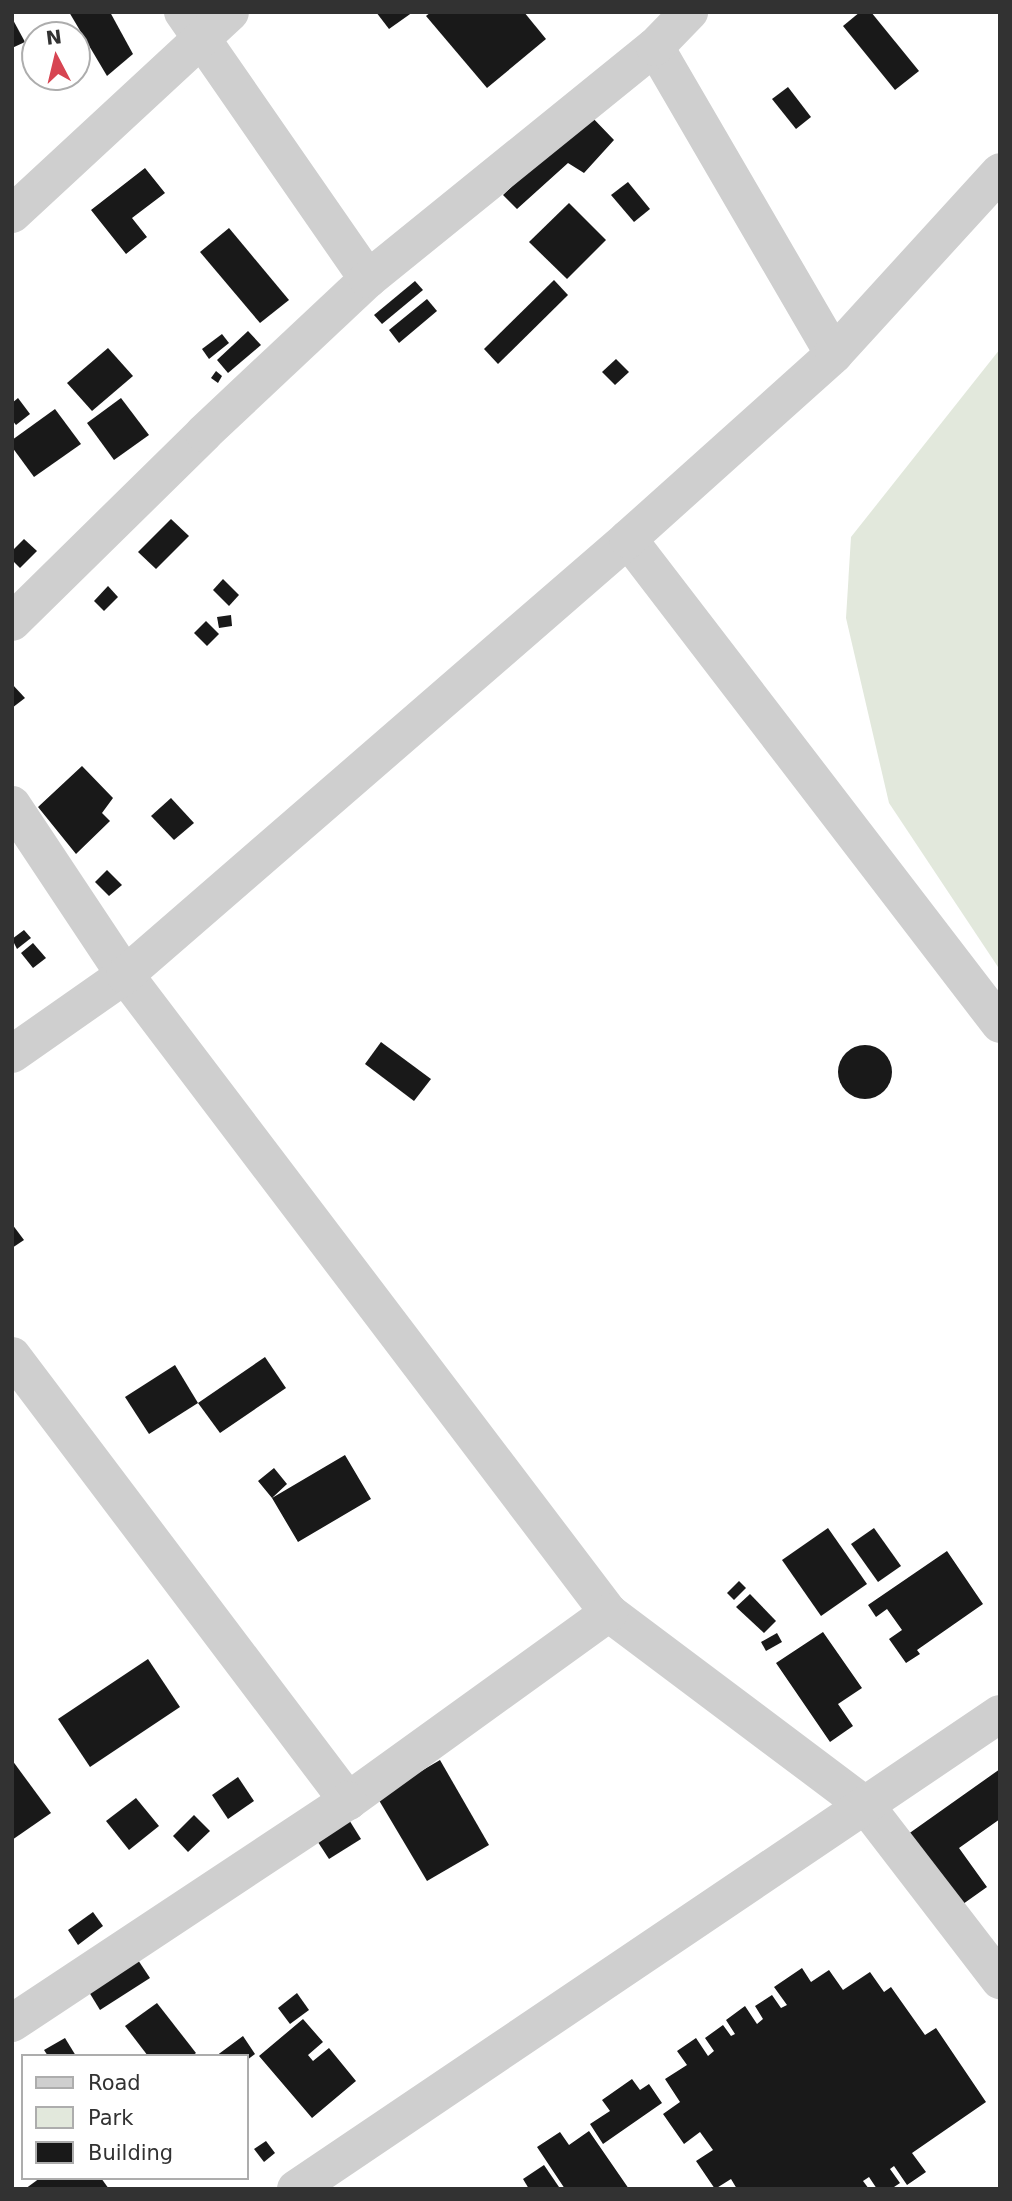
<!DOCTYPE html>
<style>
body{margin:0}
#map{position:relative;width:1012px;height:2201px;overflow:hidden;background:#fff;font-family:"DejaVu Sans",sans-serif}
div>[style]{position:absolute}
.green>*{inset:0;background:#e2e8dc}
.building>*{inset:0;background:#191919}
.round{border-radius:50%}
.minor>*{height:38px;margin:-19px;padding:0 19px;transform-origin:19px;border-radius:19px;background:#cfcfcf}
span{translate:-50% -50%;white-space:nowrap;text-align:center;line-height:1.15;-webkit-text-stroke:7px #fff;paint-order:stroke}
.frame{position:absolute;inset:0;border:14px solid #323232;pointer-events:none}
.legend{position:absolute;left:21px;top:2054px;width:228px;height:126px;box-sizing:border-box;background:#fff;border:2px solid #adadad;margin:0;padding:9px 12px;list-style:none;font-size:21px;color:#323232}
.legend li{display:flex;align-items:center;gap:14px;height:35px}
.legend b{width:35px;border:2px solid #adadad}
.north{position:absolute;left:21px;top:21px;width:70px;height:70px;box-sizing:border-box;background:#fff;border:2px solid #adadad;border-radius:50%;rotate:353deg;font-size:19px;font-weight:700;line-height:28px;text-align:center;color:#323232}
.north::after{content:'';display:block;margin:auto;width:24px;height:32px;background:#d74552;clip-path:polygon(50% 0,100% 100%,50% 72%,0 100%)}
</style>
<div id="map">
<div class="green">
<div style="clip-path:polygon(1000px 349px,1000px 970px,889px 803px,846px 618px,851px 537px)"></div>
</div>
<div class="building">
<div style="clip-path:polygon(69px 12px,110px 12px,133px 54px,107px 76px)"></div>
<div style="clip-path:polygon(376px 12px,413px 12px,389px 29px)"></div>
<div style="clip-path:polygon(431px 12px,524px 12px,546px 39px,487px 88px,426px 16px)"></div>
<div style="clip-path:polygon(860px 12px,871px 12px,919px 71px,895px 90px,843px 26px)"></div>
<div style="clip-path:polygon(12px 18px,25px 42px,12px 48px)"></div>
<div style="clip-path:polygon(788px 87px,811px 117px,796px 129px,772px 99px)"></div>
<div style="clip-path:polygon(588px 113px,614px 140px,584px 173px,568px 163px,517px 209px,503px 195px)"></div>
<div style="clip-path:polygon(145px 168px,165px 193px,132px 218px,147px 237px,126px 254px,91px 210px)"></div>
<div style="clip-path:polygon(628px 182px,650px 209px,634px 222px,611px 195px)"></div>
<div style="clip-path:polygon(569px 203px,606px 240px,567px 279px,529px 242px)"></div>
<div style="clip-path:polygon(229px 228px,289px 300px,260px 323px,200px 252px)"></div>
<div style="clip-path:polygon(554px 280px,568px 295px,498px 364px,484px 349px)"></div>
<div style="clip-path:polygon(415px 281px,423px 290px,382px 324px,374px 315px)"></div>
<div style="clip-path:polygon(427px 299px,437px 311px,399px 343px,389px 330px)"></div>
<div style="clip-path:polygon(248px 331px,261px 345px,228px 373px,217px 360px)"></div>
<div style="clip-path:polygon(222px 334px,229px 343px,209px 359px,202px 349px)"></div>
<div style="clip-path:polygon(108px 348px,133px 376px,92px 411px,67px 383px)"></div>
<div style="clip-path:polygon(616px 359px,629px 372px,615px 385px,602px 372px)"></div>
<div style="clip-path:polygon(216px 371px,222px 376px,218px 383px,211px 378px)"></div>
<div style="clip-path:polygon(18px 398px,30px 414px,16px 425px,12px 420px,12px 403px)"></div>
<div style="clip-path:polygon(121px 398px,149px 435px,114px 460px,87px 423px)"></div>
<div style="clip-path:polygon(55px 409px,81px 444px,34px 477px,12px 447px,12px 440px)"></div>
<div style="clip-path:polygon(171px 519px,189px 536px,156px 569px,138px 552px)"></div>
<div style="clip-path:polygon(24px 539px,37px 551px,20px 568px,12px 560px,12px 551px)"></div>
<div style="clip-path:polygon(223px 579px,239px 595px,229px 606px,213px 590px)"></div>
<div style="clip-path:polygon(108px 586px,118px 597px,104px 611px,94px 601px)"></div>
<div style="clip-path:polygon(231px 615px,232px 626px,219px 628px,217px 617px)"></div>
<div style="clip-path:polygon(206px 621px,219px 634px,207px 646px,194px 633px)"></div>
<div style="clip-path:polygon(12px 684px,25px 698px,12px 708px)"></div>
<div style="clip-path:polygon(82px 766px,113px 798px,102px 813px,110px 821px,76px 854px,38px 807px)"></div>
<div style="clip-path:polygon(171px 798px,194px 823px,174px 840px,151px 816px)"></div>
<div style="clip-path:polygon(107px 870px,122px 885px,109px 896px,95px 882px)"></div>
<div style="clip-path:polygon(24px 930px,31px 938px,17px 949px,12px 939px)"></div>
<div style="clip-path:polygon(33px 943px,46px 958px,33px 968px,21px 953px)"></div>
<div style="clip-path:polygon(381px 1042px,431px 1079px,414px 1101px,365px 1064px)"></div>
<div class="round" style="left:838px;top:1045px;width:54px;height:54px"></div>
<div style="clip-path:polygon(12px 1224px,24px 1240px,12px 1248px)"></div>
<div style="clip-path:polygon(265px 1357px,286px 1388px,220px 1433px,198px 1403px)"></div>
<div style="clip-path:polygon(175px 1365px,198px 1403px,149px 1434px,125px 1397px)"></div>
<div style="clip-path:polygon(345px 1455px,371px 1499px,298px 1542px,272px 1498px,258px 1481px,274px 1468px,287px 1484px,272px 1498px)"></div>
<div style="clip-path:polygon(828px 1528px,867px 1584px,821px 1616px,782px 1560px)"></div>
<div style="clip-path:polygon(874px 1528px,901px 1566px,878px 1582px,851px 1544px)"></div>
<div style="clip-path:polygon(947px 1551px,983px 1604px,917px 1650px,920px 1654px,906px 1663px,889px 1639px,902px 1630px,887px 1609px,876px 1617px,868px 1605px)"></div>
<div style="clip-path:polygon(739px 1581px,746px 1588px,734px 1600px,727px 1593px)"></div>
<div style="clip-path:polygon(750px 1594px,776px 1621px,764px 1633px,736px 1607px)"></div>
<div style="clip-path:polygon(823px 1632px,862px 1688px,838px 1704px,853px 1726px,830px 1742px,776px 1663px)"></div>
<div style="clip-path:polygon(777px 1633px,782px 1642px,766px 1651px,761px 1642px)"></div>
<div style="clip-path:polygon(148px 1659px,180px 1707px,90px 1767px,58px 1719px)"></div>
<div style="clip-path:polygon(12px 1760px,51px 1813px,12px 1840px)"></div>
<div style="clip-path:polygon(440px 1760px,489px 1845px,427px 1881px,377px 1797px)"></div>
<div style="clip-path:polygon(1000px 1769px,1000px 1819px,959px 1848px,987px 1887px,956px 1909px,904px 1837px)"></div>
<div style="clip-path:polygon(238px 1777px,254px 1801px,228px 1819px,212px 1795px)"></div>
<div style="clip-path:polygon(136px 1798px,159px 1826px,129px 1850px,106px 1821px)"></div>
<div style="clip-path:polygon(194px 1815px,210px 1831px,188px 1852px,173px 1836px)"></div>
<div style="clip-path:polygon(346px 1815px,361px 1839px,329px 1859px,314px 1836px)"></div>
<div style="clip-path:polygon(93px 1912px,103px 1926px,78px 1945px,68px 1930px)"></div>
<div style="clip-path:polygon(138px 1960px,150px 1978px,100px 2010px,89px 1992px)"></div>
<div style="clip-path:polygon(802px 1968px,811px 1982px,829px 1970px,843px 1990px,870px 1972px,884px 1992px,891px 1987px,925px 2035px,936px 2028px,986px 2102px,912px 2153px,926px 2172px,907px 2185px,894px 2166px,890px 2169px,900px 2183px,891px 2189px,877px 2189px,869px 2177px,863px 2181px,869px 2189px,737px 2189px,731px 2179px,715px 2189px,696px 2161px,713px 2150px,700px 2132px,684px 2144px,663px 2114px,680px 2102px,665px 2079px,687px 2065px,677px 2051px,696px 2038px,708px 2056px,714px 2051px,705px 2038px,723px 2025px,731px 2036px,735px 2034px,726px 2020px,745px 2006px,757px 2024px,763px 2019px,755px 2006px,772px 1995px,781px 2008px,787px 2005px,774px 1987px)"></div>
<div style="clip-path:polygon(297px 1993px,309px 2010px,290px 2024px,278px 2008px)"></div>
<div style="clip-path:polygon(157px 2003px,196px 2053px,192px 2056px,148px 2056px,125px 2026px)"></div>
<div style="clip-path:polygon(303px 2019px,323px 2042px,308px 2055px,313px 2061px,329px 2048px,356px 2081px,312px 2118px,259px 2056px)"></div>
<div style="clip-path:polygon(243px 2036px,255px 2054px,247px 2060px,247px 2056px,216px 2056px)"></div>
<div style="clip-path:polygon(65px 2038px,76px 2056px,48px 2056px,44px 2050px)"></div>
<div style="clip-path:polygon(632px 2079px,640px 2090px,649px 2084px,662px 2103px,603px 2144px,590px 2124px,610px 2111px,602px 2100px)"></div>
<div style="clip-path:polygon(589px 2131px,629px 2189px,565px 2189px,537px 2147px,560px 2132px,569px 2145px)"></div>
<div style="clip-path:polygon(266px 2141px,275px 2153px,264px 2162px,254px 2149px)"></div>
<div style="clip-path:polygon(544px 2165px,559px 2187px,529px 2189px,523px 2179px)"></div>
<div style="clip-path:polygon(40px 2178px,101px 2178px,109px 2189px,25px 2189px)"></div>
</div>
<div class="minor">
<div style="left:183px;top:12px;width:325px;rotate:55.3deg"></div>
<div style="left:655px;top:47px;width:355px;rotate:59.8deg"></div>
<div style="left:12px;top:214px;width:297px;rotate:-42.8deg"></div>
<div style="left:628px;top:539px;width:611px;rotate:52.51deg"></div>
<div style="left:12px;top:622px;width:269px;rotate:-44.5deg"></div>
<div style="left:204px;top:433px;width:225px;rotate:-43.2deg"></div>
<div style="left:368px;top:279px;width:369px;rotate:-39deg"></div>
<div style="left:655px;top:47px;width:49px;rotate:-45.8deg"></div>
<div style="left:12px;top:805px;width:204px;rotate:56.4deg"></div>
<div style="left:125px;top:975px;width:801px;rotate:52.82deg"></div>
<div style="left:609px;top:1613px;width:321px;rotate:36.9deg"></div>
<div style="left:866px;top:1806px;width:220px;rotate:52.4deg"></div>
<div style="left:12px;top:1054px;width:138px;rotate:-35deg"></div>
<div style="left:125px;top:975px;width:666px;rotate:-40.92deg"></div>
<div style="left:628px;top:539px;width:277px;rotate:-41.9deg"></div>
<div style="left:834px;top:354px;width:246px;rotate:-47.6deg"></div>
<div style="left:12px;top:1356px;width:558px;rotate:52.95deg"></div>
<div style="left:348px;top:1801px;width:322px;rotate:-35.8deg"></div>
<div style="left:12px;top:2023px;width:403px;rotate:-33.5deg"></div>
<div style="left:296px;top:2189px;width:849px;rotate:-34.01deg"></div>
</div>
<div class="frame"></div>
<ul class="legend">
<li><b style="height:9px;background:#cfcfcf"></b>Road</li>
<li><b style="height:19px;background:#e2e8dc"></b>Park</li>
<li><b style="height:19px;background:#191919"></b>Building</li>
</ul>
<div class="north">N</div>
</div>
